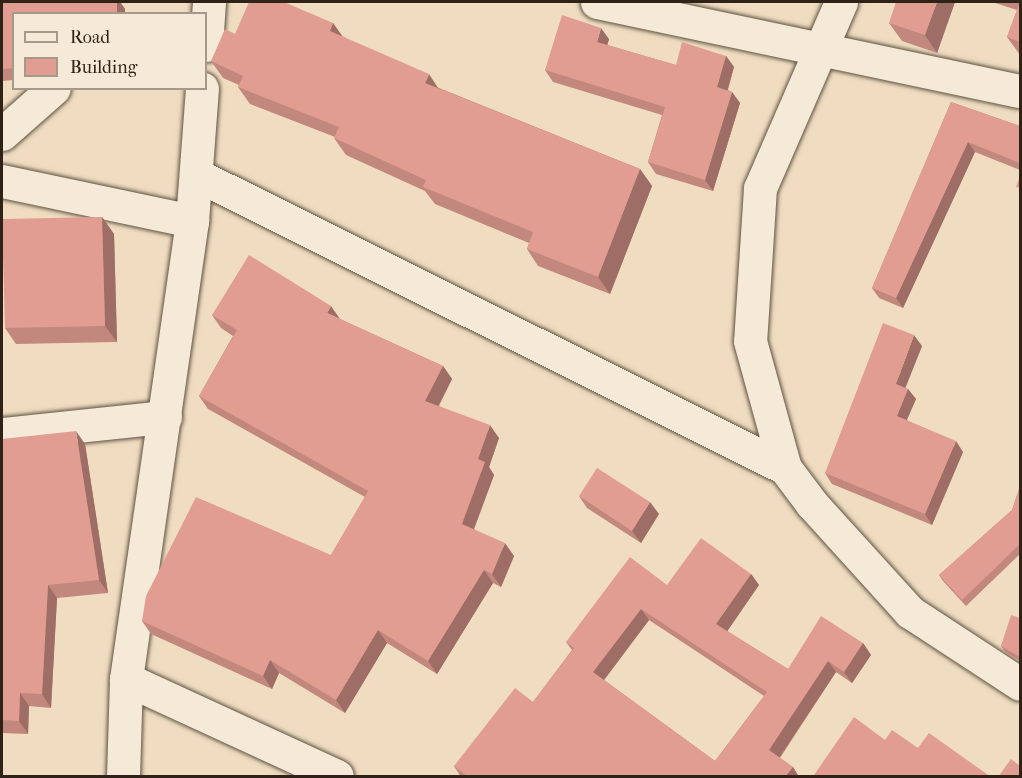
<!DOCTYPE html>
<style>
body{margin:0}
#map{position:relative;width:1022px;height:778px;overflow:hidden;background:#f0ddc1;font-family:"IM FELL French Canon",serif}
div>[style]{position:absolute}
.roads{filter:drop-shadow(0 0 2px #5e5241) drop-shadow(0 0 2px #5e5241)}
.minor>*{height:33px;margin:-16.5px;padding:0 16.5px;transform-origin:16.5px;border-radius:16.5px;background:#f5e9d7}
.tertiary>*{height:33px;margin:-16.5px;padding:0 16.5px;transform-origin:16.5px;border-radius:16.5px;background:#f5e9d7}
.wall>*{inset:0;background:#c2877d}
.shaded-wall>*{inset:0;background:#9e6e66}
.building>*{inset:0;background:#e19d91}
span{translate:-50% -50%;white-space:nowrap;text-align:center;line-height:1.15;-webkit-text-stroke:4.5px #f5e9d7;paint-order:stroke}
.frame{position:absolute;inset:0;border:3px solid #2e2316;pointer-events:none}
.legend{position:absolute;left:12px;top:12px;width:195px;height:78px;box-sizing:border-box;background:#f5e9d7;border:2px solid #a59a8a;margin:0;padding:8px 10px;list-style:none;font-size:18px;color:#2e2316}
.legend li{display:flex;align-items:center;gap:12px;height:30px}
.legend b{width:30px;border:2px solid #a59a8a}
</style>
<div id="map">
<div class="roads">
<div class="minor">
<div style="left:597px;top:2px;width:432px;rotate:11.9deg"></div>
<div style="left:206px;top:45px;width:43px;rotate:-86deg"></div>
<div style="left:2px;top:134px;width:69px;rotate:-41.5deg"></div>
<div style="left:197px;top:175px;width:657px;rotate:26.49deg"></div>
<div style="left:2px;top:181px;width:194px;rotate:11.9deg"></div>
<div style="left:2px;top:434px;width:164px;rotate:-6deg"></div>
<div style="left:126px;top:679px;width:232px;rotate:24.7deg"></div>
<div style="left:123px;top:776px;width:97px;rotate:-88.2deg"></div>
<div style="left:126px;top:679px;width:463px;rotate:-81.8deg"></div>
<div style="left:192px;top:221px;width:133px;rotate:-85.7deg"></div>
</div>
<div class="tertiary">
<div style="left:841px;top:2px;width:203px;rotate:113.5deg"></div>
<div style="left:760px;top:188px;width:153px;rotate:93.7deg"></div>
<div style="left:750px;top:341px;width:132px;rotate:74.6deg"></div>
<div style="left:785px;top:468px;width:45px;rotate:53.1deg"></div>
<div style="left:812px;top:504px;width:146px;rotate:47.8deg"></div>
<div style="left:910px;top:612px;width:131px;rotate:33.2deg"></div>
</div>
</div>
<div class="wall">
<div style="clip-path:polygon(24px 2px,120px 2px,125px 9px,14px 14px,14px 80px,2px 81px,2px 3px)"></div>
<div style="clip-path:polygon(955px 2px,937px 53px,902px 41px,889px 23px)"></div>
<div style="clip-path:polygon(992px 2px,1020px 2px,1020px 55px,1007px 37px,1017px 10px)"></div>
<div style="clip-path:polygon(333px 23px,342px 36px,439px 88px,640px 169px,652px 186px,610px 294px,538px 266px,527px 249px,529px 243px,435px 204px,425px 191px,346px 155px,334px 138px,335px 137px,250px 104px,238px 87px,239px 85px,223px 78px,211px 61px,235px 34px)"></div>
<div style="clip-path:polygon(609px 39px,607px 45px,676px 65px,726px 56px,734px 67px,728px 90px,732px 92px,740px 103px,713px 191px,656px 174px,648px 162px,662px 115px,553px 82px,545px 70px)"></div>
<div style="clip-path:polygon(951px 102px,1020px 126px,1020px 170px,975px 152px,903px 308px,879px 298px,872px 288px)"></div>
<div style="clip-path:polygon(102px 217px,114px 234px,117px 342px,16px 344px,5px 328px)"></div>
<div style="clip-path:polygon(212px 315px,340px 319px,443px 366px,452px 379px,439px 406px,499px 438px,489px 467px,494px 475px,474px 529px,514px 556px,501px 587px,493px 583px,437px 674px,387px 643px,345px 713px,279px 673px,272px 689px,151px 634px,142px 621px,331px 555px,365px 497px,208px 409px,199px 396px,233px 336px,221px 328px)"></div>
<div style="clip-path:polygon(922px 346px,905px 388px,908px 389px,916px 399px,907px 420px,963px 452px,932px 525px,832px 484px,825px 473px)"></div>
<div style="clip-path:polygon(2px 439px,85px 444px,108px 593px,57px 598px,51px 708px,29px 706px,28px 734px,2px 733px)"></div>
<div style="clip-path:polygon(1020px 486px,1020px 554px,966px 606px,943px 581px,939px 575px,1012px 510px)"></div>
<div style="clip-path:polygon(579px 496px,659px 514px,641px 543px,587px 508px)"></div>
<div style="clip-path:polygon(evenodd,751px 574px,759px 585px,727px 631px,788px 669px,863px 643px,871px 655px,852px 683px,836px 672px,780px 758px,793px 767px,799px 777px,461px 777px,454px 766px,533px 702px,572px 650px,566px 642px,667px 585px,751px 574px,649px 620px,764px 696px,715px 761px,604px 680px,649px 620px)"></div>
<div style="clip-path:polygon(1020px 618px,1020px 661px,1005px 652px,1001px 646px)"></div>
</div>
<div class="shaded-wall">
<div style="clip-path:polygon(117px 2px,120px 2px,125px 9px,125px 14px,117px 14px)"></div>
<div style="clip-path:polygon(937px 2px,955px 2px,937px 53px,925px 35px)"></div>
<div style="clip-path:polygon(333px 23px,345px 40px,330px 31px)"></div>
<div style="clip-path:polygon(601px 28px,609px 39px,605px 54px,597px 42px)"></div>
<div style="clip-path:polygon(726px 56px,734px 67px,725px 98px,717px 87px)"></div>
<div style="clip-path:polygon(429px 74px,440px 91px,425px 83px)"></div>
<div style="clip-path:polygon(732px 92px,740px 103px,713px 191px,705px 180px)"></div>
<div style="clip-path:polygon(968px 142px,975px 152px,903px 308px,896px 298px)"></div>
<div style="clip-path:polygon(640px 169px,652px 186px,610px 294px,598px 277px)"></div>
<div style="clip-path:polygon(102px 217px,114px 234px,117px 342px,105px 326px)"></div>
<div style="clip-path:polygon(331px 306px,340px 319px,327px 313px)"></div>
<div style="clip-path:polygon(914px 335px,922px 346px,903px 394px,896px 384px)"></div>
<div style="clip-path:polygon(443px 366px,452px 379px,434px 414px,425px 401px)"></div>
<div style="clip-path:polygon(908px 389px,916px 399px,904px 426px,897px 416px)"></div>
<div style="clip-path:polygon(490px 425px,499px 438px,489px 467px,494px 475px,471px 537px,462px 524px,478px 459px)"></div>
<div style="clip-path:polygon(76px 431px,85px 444px,108px 593px,99px 580px)"></div>
<div style="clip-path:polygon(956px 441px,963px 452px,932px 525px,925px 514px)"></div>
<div style="clip-path:polygon(650px 502px,659px 514px,641px 543px,632px 531px)"></div>
<div style="clip-path:polygon(505px 543px,514px 556px,501px 587px,492px 574px)"></div>
<div style="clip-path:polygon(484px 570px,493px 583px,437px 674px,428px 661px)"></div>
<div style="clip-path:polygon(751px 574px,759px 585px,724px 636px,716px 624px)"></div>
<div style="clip-path:polygon(48px 585px,57px 598px,51px 708px,42px 694px)"></div>
<div style="clip-path:polygon(641px 609px,649px 620px,601px 684px,593px 672px)"></div>
<div style="clip-path:polygon(378px 630px,387px 643px,345px 713px,336px 700px)"></div>
<div style="clip-path:polygon(863px 643px,871px 655px,852px 683px,844px 672px)"></div>
<div style="clip-path:polygon(270px 660px,279px 673px,272px 689px,263px 676px)"></div>
<div style="clip-path:polygon(828px 661px,836px 672px,777px 761px,769px 750px)"></div>
<div style="clip-path:polygon(20px 693px,29px 706px,28px 734px,19px 721px)"></div>
<div style="clip-path:polygon(793px 767px,799px 777px,785px 777px)"></div>
</div>
<div class="building">
<div style="clip-path:polygon(24px 2px,117px 2px,117px 14px,14px 14px,14px 68px,2px 69px,2px 3px)"></div>
<div style="clip-path:polygon(249px 2px,284px 2px,333px 23px,330px 31px,429px 74px,425px 83px,640px 169px,598px 277px,527px 249px,533px 232px,423px 187px,426px 180px,334px 138px,339px 127px,238px 87px,243px 76px,211px 61px,225px 29px,235px 34px)"></div>
<div style="clip-path:polygon(896px 2px,937px 2px,925px 35px,889px 23px)"></div>
<div style="clip-path:polygon(1020px 2px,1020px 42px,1007px 37px)"></div>
<div style="clip-path:polygon(562px 15px,601px 28px,597px 42px,676px 65px,682px 42px,726px 56px,717px 87px,732px 92px,705px 180px,648px 162px,665px 107px,545px 70px)"></div>
<div style="clip-path:polygon(951px 102px,1020px 126px,1020px 163px,968px 142px,896px 298px,872px 288px)"></div>
<div style="clip-path:polygon(1020px 176px,1020px 188px,1016px 187px)"></div>
<div style="clip-path:polygon(102px 217px,105px 326px,5px 328px,2px 219px)"></div>
<div style="clip-path:polygon(249px 255px,331px 306px,327px 313px,443px 366px,425px 401px,490px 425px,478px 459px,485px 462px,462px 524px,505px 543px,492px 574px,484px 570px,428px 661px,378px 630px,336px 700px,270px 660px,263px 676px,142px 621px,146px 596px,196px 497px,331px 555px,368px 491px,199px 396px,237px 330px,212px 315px)"></div>
<div style="clip-path:polygon(883px 323px,914px 335px,896px 384px,908px 389px,897px 416px,956px 441px,925px 514px,825px 473px)"></div>
<div style="clip-path:polygon(76px 431px,99px 580px,48px 585px,42px 694px,20px 693px,19px 721px,2px 720px,2px 439px)"></div>
<div style="clip-path:polygon(597px 468px,650px 502px,632px 531px,579px 496px)"></div>
<div style="clip-path:polygon(1020px 486px,1020px 544px,962px 600px,939px 575px,1012px 510px)"></div>
<div style="clip-path:polygon(evenodd,701px 538px,751px 574px,716px 624px,788px 669px,821px 616px,863px 643px,844px 672px,828px 661px,769px 750px,793px 767px,785px 777px,468px 777px,454px 766px,515px 688px,533px 702px,574px 648px,566px 642px,630px 557px,667px 585px,701px 538px,641px 609px,767px 692px,715px 761px,593px 672px,641px 609px)"></div>
<div style="clip-path:polygon(1011px 615px,1020px 618px,1020px 657px,1001px 646px)"></div>
<div style="clip-path:polygon(854px 717px,885px 740px,892px 730px,918px 748px,929px 733px,991px 777px,816px 777px,814px 775px)"></div>
<div style="clip-path:polygon(1011px 759px,1020px 766px,1020px 777px,998px 777px)"></div>
</div>
<div class="frame"></div>
<ul class="legend">
<li><b style="height:8px;background:#f5e9d7"></b>Road</li>
<li><b style="height:16px;background:#e19d91"></b>Building</li>
</ul>
</div>
